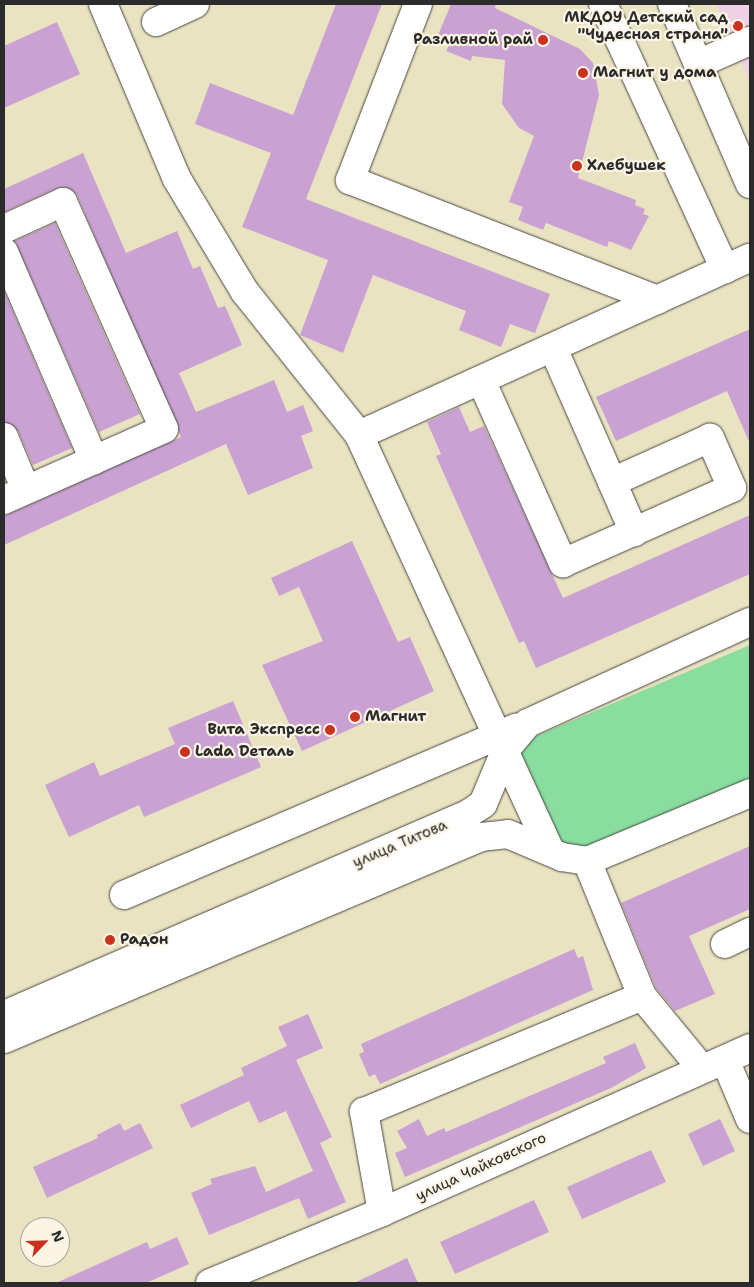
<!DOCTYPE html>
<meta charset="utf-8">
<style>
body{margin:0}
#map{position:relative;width:754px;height:1287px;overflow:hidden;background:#eae3c1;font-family:"Shantell Sans",sans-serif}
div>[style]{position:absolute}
.built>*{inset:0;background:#efd0e5}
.green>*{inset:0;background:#89dd9f}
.building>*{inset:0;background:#caa1d3}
.roads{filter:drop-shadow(0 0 1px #484742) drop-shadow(0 0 1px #484742)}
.minor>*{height:28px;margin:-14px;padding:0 14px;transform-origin:14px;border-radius:14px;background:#fff}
.dots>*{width:14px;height:14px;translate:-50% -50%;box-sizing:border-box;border:2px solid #fcf5e5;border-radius:50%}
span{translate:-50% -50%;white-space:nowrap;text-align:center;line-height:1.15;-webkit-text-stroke:4.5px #fcf5e5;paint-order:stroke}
.poi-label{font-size:15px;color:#2b2b2b;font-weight:700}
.right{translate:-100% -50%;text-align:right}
.left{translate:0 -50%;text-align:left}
.street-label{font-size:15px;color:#2b2b2b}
.frame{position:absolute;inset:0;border:5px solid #2b2b2b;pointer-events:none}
.north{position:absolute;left:20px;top:1217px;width:50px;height:50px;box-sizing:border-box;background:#fcf5e5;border:1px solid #a8a49b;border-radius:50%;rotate:66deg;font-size:14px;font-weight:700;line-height:20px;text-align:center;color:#2b2b2b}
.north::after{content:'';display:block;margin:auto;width:18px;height:22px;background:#c8321e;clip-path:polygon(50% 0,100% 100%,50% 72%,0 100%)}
</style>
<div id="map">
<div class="built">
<div style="clip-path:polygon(716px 4px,750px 4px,750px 82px,735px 47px)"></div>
</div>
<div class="green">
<div style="clip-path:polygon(750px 645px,750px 784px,577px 850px,558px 844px,515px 754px,527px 740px)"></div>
</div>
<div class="building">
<div style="clip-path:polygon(336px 4px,382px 4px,306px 199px,550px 294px,535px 333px,510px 324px,501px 347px,459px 330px,466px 311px,373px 275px,343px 353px,300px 335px,328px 260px,242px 227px,271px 153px,195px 124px,210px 83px,293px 115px)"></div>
<div style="clip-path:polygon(451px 4px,496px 4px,495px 8px,580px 49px,593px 63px,599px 95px,578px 178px,636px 200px,635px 205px,645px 209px,643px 214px,649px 216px,631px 250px,609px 241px,607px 247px,546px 223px,543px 230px,518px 220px,523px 207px,509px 202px,534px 136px,519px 128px,502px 104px,505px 60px,472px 56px,471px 61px,446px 51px,449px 45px,436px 40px)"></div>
<div style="clip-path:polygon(57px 22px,80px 74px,4px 108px,4px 46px)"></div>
<div style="clip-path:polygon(83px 153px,126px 253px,177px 231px,193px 269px,200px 266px,218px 308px,225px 306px,242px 345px,179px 373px,196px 412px,274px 380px,287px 412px,303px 405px,313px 431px,301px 436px,313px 468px,248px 495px,226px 444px,4px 545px,4px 516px,181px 437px,77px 195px,65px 187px,57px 188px,4px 212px,4px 189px)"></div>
<div style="clip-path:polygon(55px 223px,140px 414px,99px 432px,15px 241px)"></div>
<div style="clip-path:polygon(4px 291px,72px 448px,33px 465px,18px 431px,4px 422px)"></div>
<div style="clip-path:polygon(750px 329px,750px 444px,727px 391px,616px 441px,596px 397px)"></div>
<div style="clip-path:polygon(459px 407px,470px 432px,484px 426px,563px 598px,750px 515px,750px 574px,536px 668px,524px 641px,519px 643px,436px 456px,441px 454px,427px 422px)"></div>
<div style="clip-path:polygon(352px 541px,398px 642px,410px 637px,434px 691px,302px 751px,262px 665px,323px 641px,299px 587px,279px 596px,271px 578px)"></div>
<div style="clip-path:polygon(233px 701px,261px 767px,144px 817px,139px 805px,69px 837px,45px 785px,94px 762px,100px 776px,175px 744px,168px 728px)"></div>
<div style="clip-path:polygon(750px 846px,750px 909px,689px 936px,715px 994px,675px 1011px,656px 988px,621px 903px)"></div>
<div style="clip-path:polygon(574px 949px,578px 958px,583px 956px,593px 990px,380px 1084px,375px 1074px,369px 1077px,359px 1054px,364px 1052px,361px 1044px)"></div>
<div style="clip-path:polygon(308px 1014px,323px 1048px,296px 1060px,332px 1137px,320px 1143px,346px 1202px,308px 1219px,299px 1198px,209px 1235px,191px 1193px,212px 1184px,210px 1179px,255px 1166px,266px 1192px,313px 1171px,286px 1111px,259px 1123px,249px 1101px,191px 1128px,180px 1105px,244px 1075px,241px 1068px,287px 1046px,278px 1027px)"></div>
<div style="clip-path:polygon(635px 1043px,646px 1068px,611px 1088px,405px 1177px,395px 1153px,407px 1148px,397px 1131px,419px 1119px,427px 1136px,444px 1128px,446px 1132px,606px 1063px,603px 1057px)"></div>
<div style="clip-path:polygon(720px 1119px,735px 1151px,703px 1166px,688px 1134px)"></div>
<div style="clip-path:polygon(120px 1123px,124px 1131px,140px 1123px,153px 1148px,47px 1198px,33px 1167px,98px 1138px,97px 1135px)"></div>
<div style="clip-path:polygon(651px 1150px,666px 1182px,582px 1219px,567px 1187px)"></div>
<div style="clip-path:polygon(534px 1200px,549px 1232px,455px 1274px,440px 1242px)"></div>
<div style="clip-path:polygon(177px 1237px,189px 1264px,146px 1283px,56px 1283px,147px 1242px,150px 1249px)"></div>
<div style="clip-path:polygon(407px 1258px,418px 1283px,354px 1283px)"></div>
</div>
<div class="roads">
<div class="minor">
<div style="left:103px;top:4px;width:190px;rotate:67.1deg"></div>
<div style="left:177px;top:179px;width:132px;rotate:59deg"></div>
<div style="left:245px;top:292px;width:183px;rotate:51.4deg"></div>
<div style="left:359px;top:435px;width:458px;rotate:65.3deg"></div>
<div style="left:418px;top:4px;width:189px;rotate:111.1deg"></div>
<div style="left:350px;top:180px;width:330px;rotate:21.3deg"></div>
<div style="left:603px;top:4px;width:292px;rotate:65.3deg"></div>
<div style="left:672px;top:4px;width:196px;rotate:66.6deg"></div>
<div style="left:156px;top:22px;width:43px;rotate:-24.8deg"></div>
<div style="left:698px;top:64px;width:57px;rotate:-23.9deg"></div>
<div style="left:4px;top:229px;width:65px;rotate:-24.6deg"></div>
<div style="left:63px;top:202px;width:248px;rotate:66deg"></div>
<div style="left:164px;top:429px;width:175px;rotate:156.1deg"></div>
<div style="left:4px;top:252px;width:227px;rotate:66.6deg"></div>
<div style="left:481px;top:380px;width:201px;rotate:65.9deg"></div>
<div style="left:563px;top:563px;width:185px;rotate:-23.9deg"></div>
<div style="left:732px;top:488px;width:55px;rotate:-113.7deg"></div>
<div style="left:710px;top:438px;width:107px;rotate:155.8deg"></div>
<div style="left:612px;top:482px;width:146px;rotate:-113.8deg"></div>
<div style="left:359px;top:435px;width:429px;rotate:-24.4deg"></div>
<div style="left:4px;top:437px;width:57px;rotate:67.5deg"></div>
<div style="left:612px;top:482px;width:55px;rotate:66.3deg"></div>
<div style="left:587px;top:861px;width:146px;rotate:67.8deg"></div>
<div style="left:642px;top:996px;width:94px;rotate:50.6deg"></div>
<div style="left:124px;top:895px;width:427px;rotate:-23.1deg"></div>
<div style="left:725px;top:944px;width:28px;rotate:-26deg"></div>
<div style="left:4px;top:1015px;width:506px;rotate:-23.42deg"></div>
<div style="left:468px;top:814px;width:18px;rotate:-34deg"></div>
<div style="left:483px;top:804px;width:60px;rotate:-67.3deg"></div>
<div style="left:506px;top:749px;width:34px;rotate:-50deg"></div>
<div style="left:528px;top:723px;width:244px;rotate:-24.5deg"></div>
<div style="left:4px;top:1039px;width:518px;rotate:-22.95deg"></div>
<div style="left:481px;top:837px;width:27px;rotate:-6deg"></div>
<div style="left:508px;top:834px;width:59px;rotate:23.1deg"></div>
<div style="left:562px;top:857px;width:25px;rotate:9deg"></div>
<div style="left:587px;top:861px;width:177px;rotate:-22.6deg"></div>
<div style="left:725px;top:1060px;width:64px;rotate:67deg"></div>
<div style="left:382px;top:1212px;width:102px;rotate:-100.2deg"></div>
<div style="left:364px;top:1112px;width:301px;rotate:-22.6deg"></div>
<div style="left:210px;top:1283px;width:186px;rotate:-22.4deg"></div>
<div style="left:382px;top:1212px;width:403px;rotate:-24deg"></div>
</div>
</div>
<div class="dots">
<div style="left:738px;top:26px;background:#c8321e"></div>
<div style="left:543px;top:40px;background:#c8321e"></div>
<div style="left:583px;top:73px;background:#c8321e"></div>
<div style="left:577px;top:166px;background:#c8321e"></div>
<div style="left:355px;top:717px;background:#c8321e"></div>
<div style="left:330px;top:730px;background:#c8321e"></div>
<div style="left:185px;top:752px;background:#c8321e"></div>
<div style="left:110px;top:940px;background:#c8321e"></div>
</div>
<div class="poi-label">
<span class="right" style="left:728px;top:26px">МКДОУ Детский сад<br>"Чудесная страна"</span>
<span class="right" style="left:533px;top:40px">Разливной рай</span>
<span class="left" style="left:593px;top:73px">Магнит у дома</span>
<span class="left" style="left:587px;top:166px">Хлебушек</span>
<span class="left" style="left:365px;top:717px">Магнит</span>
<span class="right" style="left:320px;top:730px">Вита Экспресс</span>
<span class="left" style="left:195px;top:752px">Lada Dеталь</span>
<span class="left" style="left:120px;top:940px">Радон</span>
</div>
<div class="street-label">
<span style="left:400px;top:844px;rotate:-23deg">улица Титова</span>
<span style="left:481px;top:1167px;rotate:-25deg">улица Чайковского</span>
</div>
<div class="frame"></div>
<div class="north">N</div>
</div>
